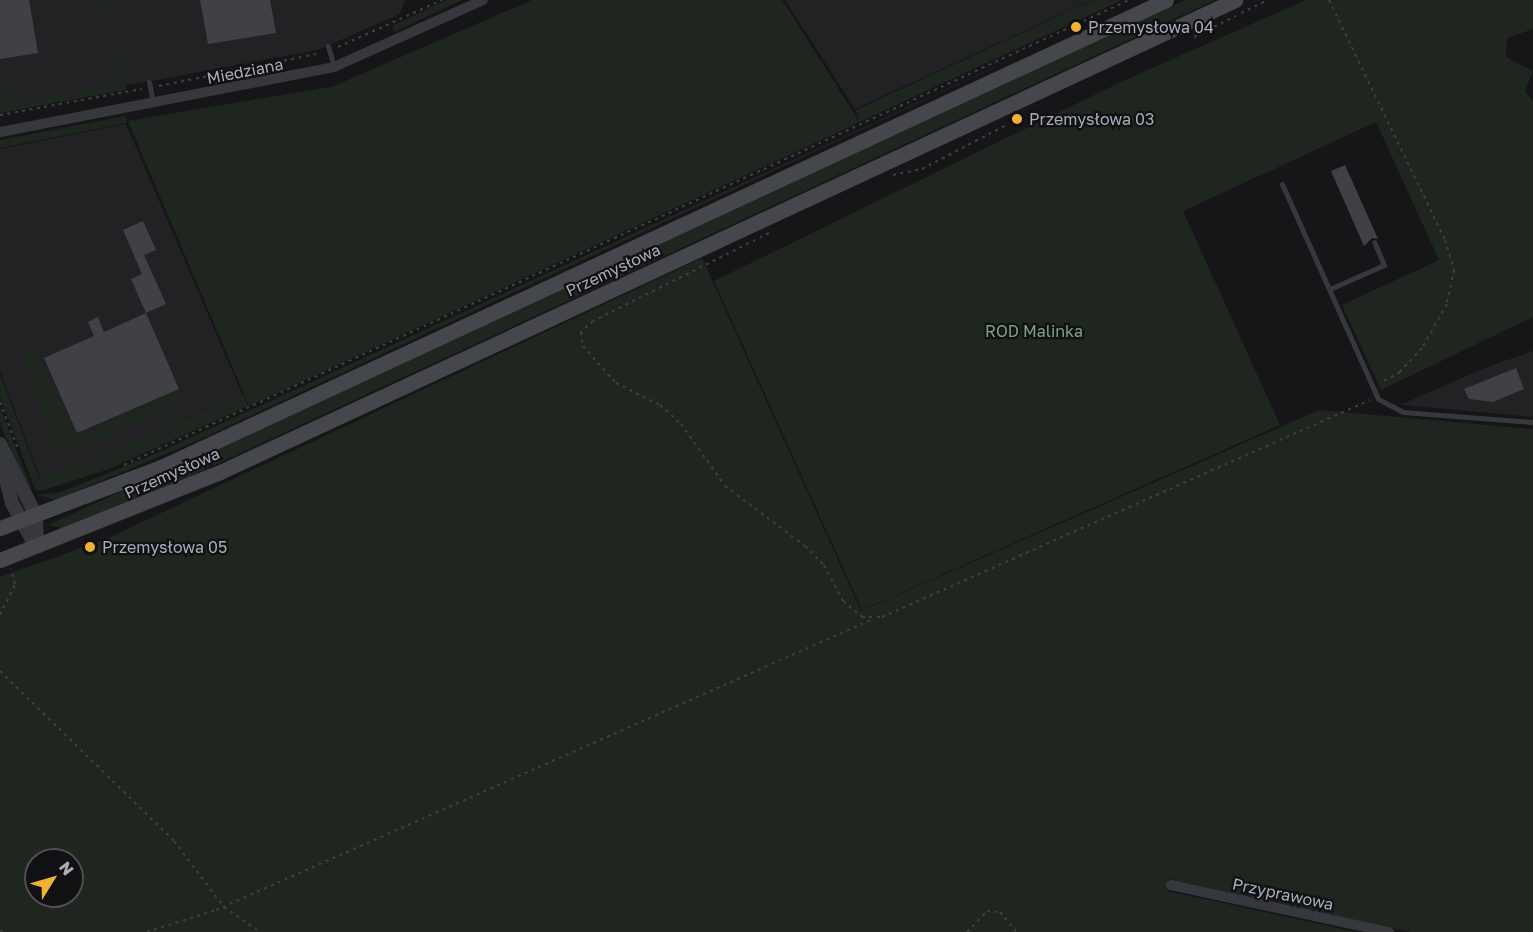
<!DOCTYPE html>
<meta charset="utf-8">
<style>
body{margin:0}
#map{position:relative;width:1533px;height:932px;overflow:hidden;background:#161618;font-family:"Golos Text",sans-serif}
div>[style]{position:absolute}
.built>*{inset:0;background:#222225}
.green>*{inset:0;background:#1e261f}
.building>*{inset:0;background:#404145}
.path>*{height:2px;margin-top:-1px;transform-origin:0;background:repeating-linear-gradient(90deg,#3d3f44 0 3px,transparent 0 7.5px)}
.service>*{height:5px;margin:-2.5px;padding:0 2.5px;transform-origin:2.5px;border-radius:2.5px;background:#37383d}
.minor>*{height:10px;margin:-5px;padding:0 5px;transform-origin:5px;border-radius:5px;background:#37383d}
.tertiary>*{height:14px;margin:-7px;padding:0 7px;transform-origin:7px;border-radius:7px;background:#37383d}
.secondary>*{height:15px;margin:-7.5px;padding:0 7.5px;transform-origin:7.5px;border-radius:7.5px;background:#45474d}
.dots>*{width:16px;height:16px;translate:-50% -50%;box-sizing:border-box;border:3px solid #111113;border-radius:50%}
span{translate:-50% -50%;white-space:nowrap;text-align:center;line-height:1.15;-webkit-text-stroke:4.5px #111113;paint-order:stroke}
.poi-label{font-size:16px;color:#a8adb8}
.left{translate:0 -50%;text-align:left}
.street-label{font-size:16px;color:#a8adb8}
.park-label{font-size:16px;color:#7fa381}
.north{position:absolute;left:24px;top:848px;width:60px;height:60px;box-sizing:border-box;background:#111113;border:2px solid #4d4f55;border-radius:50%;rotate:53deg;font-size:16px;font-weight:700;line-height:24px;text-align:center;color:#a8adb8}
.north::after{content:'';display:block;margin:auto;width:21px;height:27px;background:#f2b134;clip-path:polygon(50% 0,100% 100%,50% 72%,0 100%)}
</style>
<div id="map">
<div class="built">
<div style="clip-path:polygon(0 0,405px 0,400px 14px,318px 50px,0 109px)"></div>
<div style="clip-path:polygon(785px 0,1092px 0,855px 109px)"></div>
<div style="clip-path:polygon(126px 124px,242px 394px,41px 480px,0 371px,0 149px)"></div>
<div style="clip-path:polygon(1533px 351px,1533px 417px,1400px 405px,1490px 366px)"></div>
</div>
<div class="green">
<div style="clip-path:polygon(104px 0,110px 0,126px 90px,0 113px,0 86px,13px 83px,17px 101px,118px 83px)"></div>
<div style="clip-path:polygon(447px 0,462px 0,394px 32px,392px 26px)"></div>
<div style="clip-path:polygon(532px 0,782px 0,859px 121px,856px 110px,1093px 0,1122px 0,249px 406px,128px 121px,334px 86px)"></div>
<div style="clip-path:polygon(1185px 0,1215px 0,172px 485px,62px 528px,48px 525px)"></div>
<div style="clip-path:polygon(1306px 0,1533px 0,1533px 29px,1507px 38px,1506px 57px,1533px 71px,1525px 91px,1533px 101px,1533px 317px,1381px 390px,1342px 305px,1439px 260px,1376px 122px,1183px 211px,1280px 425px,862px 610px,714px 281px,1123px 81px)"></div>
<div style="clip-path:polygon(1049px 42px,201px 439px,56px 500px,36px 495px,61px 492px,155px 454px)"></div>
<div style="clip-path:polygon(126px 116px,127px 123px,0 148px,0 140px)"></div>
<div style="clip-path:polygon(evenodd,702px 258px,861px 611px,1319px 410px,1533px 429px,1533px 932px,1410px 932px,1169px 879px,1167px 891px,1356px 932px,0 932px,0 577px,106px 539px,702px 258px,36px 860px,72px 860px,72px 896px,36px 896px,36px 860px)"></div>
<div style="clip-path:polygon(37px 348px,76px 437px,180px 390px,185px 402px,63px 457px,54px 452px,21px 358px)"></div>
<div style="clip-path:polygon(0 374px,40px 480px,243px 394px,248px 406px,109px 469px,41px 491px,35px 489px,0 397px)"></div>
<div style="clip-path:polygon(0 406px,31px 488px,29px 490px,0 424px)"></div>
</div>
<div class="building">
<div style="clip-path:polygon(0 0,29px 0,38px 53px,0 59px)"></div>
<div style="clip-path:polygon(200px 0,270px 0,276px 33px,208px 44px)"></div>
<div style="clip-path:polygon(1345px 165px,1378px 239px,1372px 238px,1364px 246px,1331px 171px)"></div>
<div style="clip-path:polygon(143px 221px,156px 250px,144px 255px,166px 304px,146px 313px,131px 279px,142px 274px,123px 230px)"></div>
<div style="clip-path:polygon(146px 313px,179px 389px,77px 433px,44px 358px,94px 336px,88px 322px,98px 317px,104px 332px)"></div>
<div style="clip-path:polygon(1516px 368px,1524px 389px,1493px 402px,1469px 399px,1464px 389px)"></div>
</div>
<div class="path">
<div style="left:1329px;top:0;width:267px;rotate:64.2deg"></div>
<div style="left:1445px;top:240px;width:31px;rotate:73deg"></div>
<div style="left:1454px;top:270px;width:35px;rotate:102deg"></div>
<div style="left:1447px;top:304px;width:51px;rotate:119.6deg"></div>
<div style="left:1422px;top:348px;width:33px;rotate:133deg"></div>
<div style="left:1400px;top:372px;width:21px;rotate:152deg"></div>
<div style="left:1241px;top:13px;width:30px;rotate:-26deg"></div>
<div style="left:1194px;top:37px;width:47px;rotate:-26.6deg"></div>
<div style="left:338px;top:47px;width:114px;rotate:-24.3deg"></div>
<div style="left:159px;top:86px;width:165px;rotate:-11.5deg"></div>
<div style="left:0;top:115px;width:144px;rotate:-10.4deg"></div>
<div style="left:893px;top:175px;width:30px;rotate:-12deg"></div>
<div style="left:922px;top:169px;width:97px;rotate:-27.6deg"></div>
<div style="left:769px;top:233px;width:197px;rotate:153.4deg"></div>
<div style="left:593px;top:321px;width:16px;rotate:137deg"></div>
<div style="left:581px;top:332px;width:14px;rotate:82deg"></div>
<div style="left:583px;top:346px;width:50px;rotate:48.3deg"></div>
<div style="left:616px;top:383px;width:49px;rotate:26.6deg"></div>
<div style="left:660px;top:405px;width:28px;rotate:42deg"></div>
<div style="left:681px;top:424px;width:76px;rotate:54.6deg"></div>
<div style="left:725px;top:486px;width:100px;rotate:36.9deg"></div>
<div style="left:805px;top:546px;width:27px;rotate:45deg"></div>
<div style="left:824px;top:565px;width:41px;rotate:62.2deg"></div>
<div style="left:843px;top:601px;width:25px;rotate:40deg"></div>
<div style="left:862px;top:617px;width:20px"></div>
<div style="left:882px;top:617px;width:534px;rotate:-23.97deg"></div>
<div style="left:0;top:402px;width:50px;rotate:69deg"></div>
<div style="left:124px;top:465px;width:1107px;rotate:-24.83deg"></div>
<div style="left:0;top:615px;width:34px;rotate:-64deg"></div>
<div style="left:15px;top:584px;width:16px;rotate:-104deg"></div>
<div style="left:0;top:671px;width:243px;rotate:44.3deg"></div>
<div style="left:174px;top:841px;width:83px;rotate:52.9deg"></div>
<div style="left:224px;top:907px;width:44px;rotate:34.8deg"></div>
<div style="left:0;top:931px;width:4px;rotate:14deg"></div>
<div style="left:147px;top:932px;width:72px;rotate:-17.7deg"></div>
<div style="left:216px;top:910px;width:716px;rotate:-23.88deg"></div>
<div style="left:967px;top:932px;width:29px;rotate:-46deg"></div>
<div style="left:987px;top:911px;width:13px;rotate:4deg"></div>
<div style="left:1000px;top:912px;width:26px;rotate:50deg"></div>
</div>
<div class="service">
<div style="left:328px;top:46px;width:22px;rotate:74deg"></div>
<div style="left:149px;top:82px;width:20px;rotate:79deg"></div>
<div style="left:1282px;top:184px;width:235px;rotate:65.9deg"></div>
<div style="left:1378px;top:399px;width:28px;rotate:27deg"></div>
<div style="left:1403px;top:412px;width:130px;rotate:4.4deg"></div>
<div style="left:1330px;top:289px;width:59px;rotate:-24deg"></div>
<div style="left:1384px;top:265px;width:25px;rotate:-113deg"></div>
</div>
<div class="minor">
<div style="left:0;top:132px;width:340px;rotate:-11deg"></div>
<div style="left:334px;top:67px;width:163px;rotate:-24.2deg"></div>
<div style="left:1171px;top:885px;width:223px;rotate:12.2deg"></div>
</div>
<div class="tertiary">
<div style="left:0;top:444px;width:80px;rotate:63.4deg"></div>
<div style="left:36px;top:516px;width:31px;rotate:88deg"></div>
<div style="left:0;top:456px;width:49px;rotate:75.7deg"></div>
<div style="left:12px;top:503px;width:48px;rotate:61.3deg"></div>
</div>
<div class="secondary">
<div style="left:0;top:528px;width:172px;rotate:-20.8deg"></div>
<div style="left:161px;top:467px;width:1108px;rotate:-24.92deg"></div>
<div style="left:0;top:560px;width:235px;rotate:-21.8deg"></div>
<div style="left:218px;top:473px;width:1122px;rotate:-24.94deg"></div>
</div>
<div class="dots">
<div style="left:1076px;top:27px;background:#f2b134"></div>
<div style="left:1017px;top:119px;background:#f2b134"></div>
<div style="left:90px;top:547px;background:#f2b134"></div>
</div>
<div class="poi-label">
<span class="left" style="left:1088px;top:27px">Przemysłowa 04</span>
<span class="left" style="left:1029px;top:119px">Przemysłowa 03</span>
<span class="left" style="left:102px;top:547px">Przemysłowa 05</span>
</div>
<div class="street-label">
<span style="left:245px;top:71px;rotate:-11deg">Miedziana</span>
<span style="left:613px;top:270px;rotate:-25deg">Przemysłowa</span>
<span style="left:172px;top:473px;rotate:-24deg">Przemysłowa</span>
<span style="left:1283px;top:894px;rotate:12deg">Przyprawowa</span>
</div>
<div class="park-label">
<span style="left:1034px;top:331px">ROD Malinka</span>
</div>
<div class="north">N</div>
</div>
